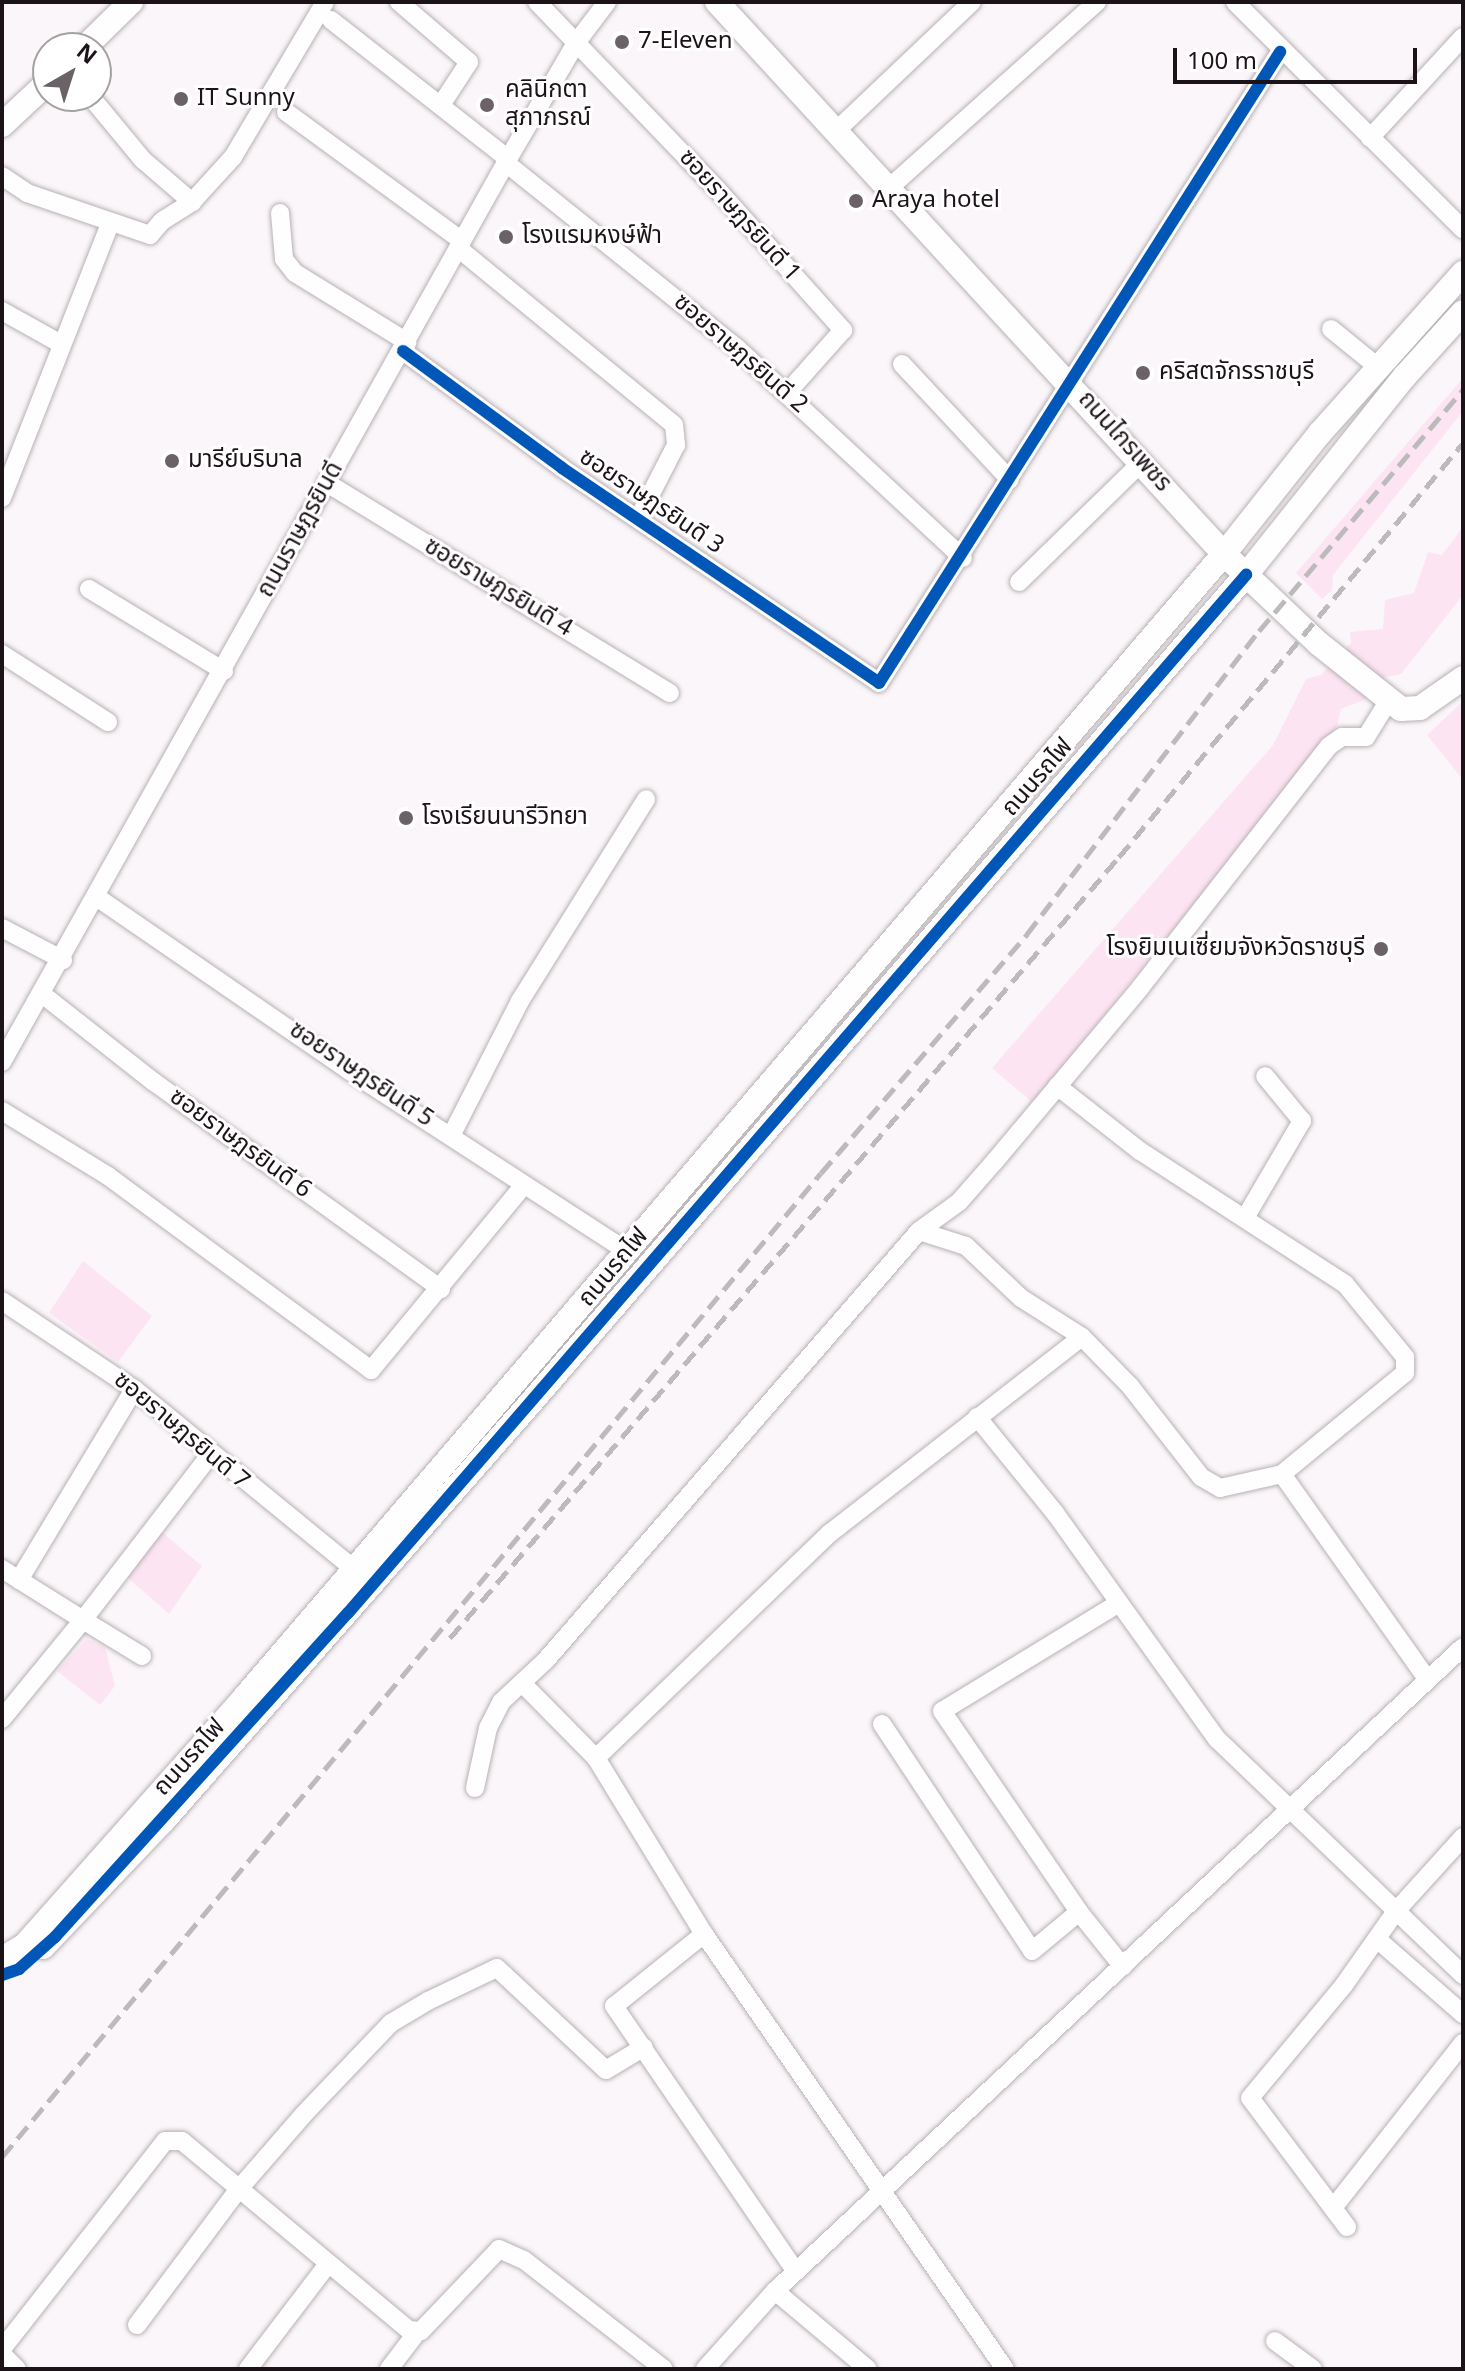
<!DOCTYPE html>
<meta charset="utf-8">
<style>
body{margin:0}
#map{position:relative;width:1465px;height:2371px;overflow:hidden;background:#fbf6f9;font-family:Georgia,"Noto Sans Thai",serif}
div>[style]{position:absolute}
.green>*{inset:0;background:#fde4f3}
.roads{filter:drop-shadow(0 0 2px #b8b1b5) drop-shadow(0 0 2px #b8b1b5)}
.street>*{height:18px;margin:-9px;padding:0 9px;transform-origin:9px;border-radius:9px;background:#fefefe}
.secondary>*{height:24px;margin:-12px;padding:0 12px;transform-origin:12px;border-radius:12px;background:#fefefe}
.rail>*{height:5px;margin-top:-2.5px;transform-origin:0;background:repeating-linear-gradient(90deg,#bcbabb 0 16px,transparent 0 24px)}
.cycleway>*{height:12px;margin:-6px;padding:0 6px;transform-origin:6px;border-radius:6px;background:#0057b8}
.dots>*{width:22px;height:22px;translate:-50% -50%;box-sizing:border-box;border:4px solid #fff;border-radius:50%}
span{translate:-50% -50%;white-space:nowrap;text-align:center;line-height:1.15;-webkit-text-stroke:6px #fff;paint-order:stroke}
.poi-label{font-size:24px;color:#1c1319}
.left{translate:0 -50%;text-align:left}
.right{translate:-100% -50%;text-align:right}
.street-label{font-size:24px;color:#1c1319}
.frame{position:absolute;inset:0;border:4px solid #1c1319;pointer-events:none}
.north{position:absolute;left:32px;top:32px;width:80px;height:80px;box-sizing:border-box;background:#fff;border:2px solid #a4a1a3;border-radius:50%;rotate:39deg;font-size:22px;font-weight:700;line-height:32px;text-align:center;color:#1c1319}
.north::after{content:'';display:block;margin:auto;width:28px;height:36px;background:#6a6267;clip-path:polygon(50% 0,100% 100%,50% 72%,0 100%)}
.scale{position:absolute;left:1173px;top:48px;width:244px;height:36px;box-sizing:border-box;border:4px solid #1c1319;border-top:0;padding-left:10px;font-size:24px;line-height:28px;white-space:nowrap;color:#1c1319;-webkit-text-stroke:6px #fff;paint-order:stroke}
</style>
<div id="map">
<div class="green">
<div style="clip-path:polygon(1463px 378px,1463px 411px,1333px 575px,1332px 590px,1322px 599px,1296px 573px)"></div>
<div style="clip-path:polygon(1463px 527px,1463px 595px,1401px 674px,1385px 677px,1364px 700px,1341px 709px,1337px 726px,1033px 1103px,992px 1068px,1273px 745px,1306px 679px,1321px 675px,1351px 643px,1350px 632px,1383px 629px,1385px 600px,1414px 593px,1428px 552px,1442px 555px)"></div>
<div style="clip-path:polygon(1463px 701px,1463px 780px,1427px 735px)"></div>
<div style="clip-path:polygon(83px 1261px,152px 1316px,118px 1362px,49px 1313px)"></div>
<div style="clip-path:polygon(162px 1532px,202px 1566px,169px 1614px,127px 1577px)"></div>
<div style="clip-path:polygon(87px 1639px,105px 1647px,115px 1686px,100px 1705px,57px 1671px)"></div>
</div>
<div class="roads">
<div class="street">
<div style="left:399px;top:2px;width:92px;rotate:40.6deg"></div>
<div style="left:469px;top:62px;width:51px;rotate:123.1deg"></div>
<div style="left:537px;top:2px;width:258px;rotate:46.1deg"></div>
<div style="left:716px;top:188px;width:191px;rotate:48.2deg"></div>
<div style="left:843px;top:330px;width:84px;rotate:131.6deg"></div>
<div style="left:1235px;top:2px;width:322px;rotate:44.9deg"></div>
<div style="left:331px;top:20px;width:225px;rotate:38.1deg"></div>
<div style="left:90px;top:96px;width:83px;rotate:50.4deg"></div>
<div style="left:143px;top:160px;width:65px;rotate:40.6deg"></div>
<div style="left:286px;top:112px;width:218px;rotate:36.2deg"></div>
<div style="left:836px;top:131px;width:187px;rotate:-43.5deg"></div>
<div style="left:1370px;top:138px;width:137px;rotate:-47.4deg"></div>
<div style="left:506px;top:163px;width:297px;rotate:38.7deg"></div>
<div style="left:738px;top:349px;width:307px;rotate:42.9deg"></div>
<div style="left:2px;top:176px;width:30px;rotate:34deg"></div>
<div style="left:27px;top:193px;width:130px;rotate:18.9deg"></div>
<div style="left:150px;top:235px;width:18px;rotate:-49deg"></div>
<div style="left:162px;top:221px;width:36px;rotate:-32deg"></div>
<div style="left:192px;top:202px;width:61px;rotate:-47.7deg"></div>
<div style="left:233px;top:157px;width:180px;rotate:-59.3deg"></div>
<div style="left:889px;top:188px;width:279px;rotate:-41.8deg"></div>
<div style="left:280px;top:213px;width:46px;rotate:85deg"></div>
<div style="left:284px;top:259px;width:18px;rotate:52deg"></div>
<div style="left:295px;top:273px;width:132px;rotate:31.6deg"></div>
<div style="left:458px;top:248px;width:279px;rotate:39.3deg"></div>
<div style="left:674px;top:425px;width:20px;rotate:84deg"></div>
<div style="left:676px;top:445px;width:83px;rotate:117.2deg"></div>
<div style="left:2px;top:311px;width:68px;rotate:29.2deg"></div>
<div style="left:1331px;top:329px;width:62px;rotate:39.1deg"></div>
<div style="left:403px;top:351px;width:197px;rotate:36.3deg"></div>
<div style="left:562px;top:468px;width:383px;rotate:34.1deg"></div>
<div style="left:879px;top:683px;width:748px;rotate:-57.56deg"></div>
<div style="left:902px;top:364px;width:158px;rotate:47deg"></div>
<div style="left:327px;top:483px;width:402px;rotate:31.5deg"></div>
<div style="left:2px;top:498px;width:295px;rotate:-68.5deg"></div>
<div style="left:1019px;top:582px;width:173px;rotate:-44.3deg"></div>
<div style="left:89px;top:589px;width:158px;rotate:31.3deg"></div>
<div style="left:2px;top:654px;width:126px;rotate:32.7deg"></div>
<div style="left:98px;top:898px;width:303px;rotate:34.5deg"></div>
<div style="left:348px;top:1070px;width:330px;rotate:33deg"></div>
<div style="left:2px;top:928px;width:69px;rotate:27.7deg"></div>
<div style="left:42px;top:994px;width:142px;rotate:38.2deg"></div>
<div style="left:154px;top:1082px;width:354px;rotate:35.8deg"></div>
<div style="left:2px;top:1062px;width:1035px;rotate:-60.74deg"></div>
<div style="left:508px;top:159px;width:134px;rotate:-59.6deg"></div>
<div style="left:576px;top:43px;width:51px;rotate:-52.9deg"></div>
<div style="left:2px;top:1111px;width:124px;rotate:31.5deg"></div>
<div style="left:108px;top:1176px;width:327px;rotate:36.4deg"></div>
<div style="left:371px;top:1370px;width:239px;rotate:-50.4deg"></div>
<div style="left:451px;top:1136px;width:152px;rotate:-62.9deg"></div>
<div style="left:520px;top:1001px;width:238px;rotate:-58deg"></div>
<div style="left:1245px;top:1218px;width:113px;rotate:-59.6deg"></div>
<div style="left:1302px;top:1121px;width:58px;rotate:-129.4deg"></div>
<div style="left:919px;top:1231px;width:49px;rotate:17.7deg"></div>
<div style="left:966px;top:1246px;width:76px;rotate:43.4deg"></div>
<div style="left:1021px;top:1298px;width:72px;rotate:32.6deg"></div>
<div style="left:1082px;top:1337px;width:69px;rotate:45.6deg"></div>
<div style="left:1130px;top:1386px;width:115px;rotate:52deg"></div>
<div style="left:1201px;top:1477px;width:22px;rotate:30deg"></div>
<div style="left:1220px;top:1488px;width:64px;rotate:-12.7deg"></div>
<div style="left:1282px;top:1474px;width:159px;rotate:-39.4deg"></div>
<div style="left:1405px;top:1373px;width:16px;rotate:-90deg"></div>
<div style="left:1405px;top:1357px;width:94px;rotate:-129.4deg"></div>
<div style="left:1345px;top:1284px;width:244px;rotate:-147deg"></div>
<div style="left:1140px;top:1151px;width:105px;rotate:-141.9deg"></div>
<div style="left:2px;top:1301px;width:159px;rotate:33.7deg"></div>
<div style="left:134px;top:1389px;width:284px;rotate:39.3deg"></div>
<div style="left:977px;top:1417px;width:124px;rotate:50.9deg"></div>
<div style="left:1055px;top:1513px;width:278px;rotate:54.4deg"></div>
<div style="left:1217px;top:1739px;width:341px;rotate:43.8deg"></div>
<div style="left:1282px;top:1474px;width:252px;rotate:54.7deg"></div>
<div style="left:2px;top:1569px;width:96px;rotate:32.2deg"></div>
<div style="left:83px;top:1620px;width:128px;rotate:129.3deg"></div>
<div style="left:19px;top:1580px;width:223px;rotate:-58.9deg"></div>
<div style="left:1119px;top:1603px;width:207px;rotate:148.6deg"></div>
<div style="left:942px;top:1711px;width:243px;rotate:55.7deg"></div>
<div style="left:1079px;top:1912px;width:70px;rotate:51.3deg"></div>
<div style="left:142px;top:1656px;width:69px;rotate:-148.6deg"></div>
<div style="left:83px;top:1620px;width:208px;rotate:-52.4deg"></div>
<div style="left:522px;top:1683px;width:105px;rotate:45.4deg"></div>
<div style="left:596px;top:1758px;width:206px;rotate:58.5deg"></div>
<div style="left:704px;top:1934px;width:529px;rotate:55.32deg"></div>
<div style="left:882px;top:1724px;width:272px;rotate:56.5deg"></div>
<div style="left:1032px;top:1951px;width:61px;rotate:-39.7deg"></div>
<div style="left:596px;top:1758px;width:325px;rotate:-43.9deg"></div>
<div style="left:830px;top:1533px;width:319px;rotate:-37.9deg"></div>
<div style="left:475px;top:1788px;width:61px;rotate:-77.8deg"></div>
<div style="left:488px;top:1728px;width:29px;rotate:-63deg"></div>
<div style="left:501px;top:1702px;width:62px;rotate:-43deg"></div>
<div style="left:546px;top:1660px;width:568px;rotate:-48.99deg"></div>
<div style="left:919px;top:1231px;width:49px;rotate:-35.9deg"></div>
<div style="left:959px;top:1202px;width:55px;rotate:-48.7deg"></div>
<div style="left:995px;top:1161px;width:226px;rotate:-50deg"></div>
<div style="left:1140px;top:988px;width:307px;rotate:-52deg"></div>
<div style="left:1329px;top:746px;width:16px;rotate:-35deg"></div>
<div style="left:1342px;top:737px;width:24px"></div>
<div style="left:1366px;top:737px;width:44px;rotate:-58.1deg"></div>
<div style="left:704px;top:1934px;width:115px;rotate:141.3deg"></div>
<div style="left:614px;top:2006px;width:322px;rotate:55.6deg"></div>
<div style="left:1377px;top:1939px;width:114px;rotate:41.1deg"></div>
<div style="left:1333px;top:2208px;width:210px;rotate:-51.8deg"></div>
<div style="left:1347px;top:2227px;width:161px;rotate:-126.9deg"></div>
<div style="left:1250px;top:2098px;width:147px;rotate:-50.2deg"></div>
<div style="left:1344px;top:1985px;width:90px;rotate:-54.9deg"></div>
<div style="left:1396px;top:1911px;width:100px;rotate:-47.8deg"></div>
<div style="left:775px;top:2291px;width:121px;rotate:40deg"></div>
<div style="left:137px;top:2325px;width:169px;rotate:-53.2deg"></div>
<div style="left:238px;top:2190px;width:101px;rotate:-49deg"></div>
<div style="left:304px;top:2114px;width:126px;rotate:-46.3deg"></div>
<div style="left:391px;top:2023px;width:43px;rotate:-30.7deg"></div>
<div style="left:428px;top:2001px;width:76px;rotate:-25.6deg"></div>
<div style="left:497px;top:1968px;width:149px;rotate:43.1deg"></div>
<div style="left:606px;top:2070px;width:44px;rotate:-31.2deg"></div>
<div style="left:1275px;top:2341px;width:47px;rotate:36.4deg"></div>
<div style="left:2px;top:2349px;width:264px;rotate:-51.9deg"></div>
<div style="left:165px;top:2141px;width:17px"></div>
<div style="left:182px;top:2141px;width:295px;rotate:39.8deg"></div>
<div style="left:409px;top:2330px;width:12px;rotate:5deg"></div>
<div style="left:421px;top:2331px;width:113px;rotate:-46.4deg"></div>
<div style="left:499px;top:2249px;width:27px;rotate:24deg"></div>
<div style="left:524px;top:2260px;width:177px;rotate:37.9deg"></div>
<div style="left:2px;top:2354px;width:21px;rotate:45deg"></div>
<div style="left:248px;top:2369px;width:132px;rotate:-52.7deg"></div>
<div style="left:389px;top:2369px;width:48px;rotate:-52.7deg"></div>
<div style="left:705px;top:2369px;width:105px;rotate:-48.1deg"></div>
<div style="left:775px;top:2291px;width:942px;rotate:-43.11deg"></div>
</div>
<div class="secondary">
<div style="left:717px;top:2px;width:750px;rotate:47.43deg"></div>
<div style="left:1224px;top:554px;width:129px;rotate:43.4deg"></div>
<div style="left:1318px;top:643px;width:106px;rotate:38.5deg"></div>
<div style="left:1401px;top:709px;width:19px;rotate:-3deg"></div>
<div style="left:1420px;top:708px;width:52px;rotate:-34.9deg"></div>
<div style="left:84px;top:48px;width:66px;rotate:-44.4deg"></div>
<div style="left:2px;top:125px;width:63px;rotate:-43.1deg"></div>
<div style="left:43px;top:1947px;width:175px;rotate:-46.4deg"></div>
<div style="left:164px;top:1820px;width:550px;rotate:-48.69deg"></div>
<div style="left:527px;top:1407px;width:1100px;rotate:-49.17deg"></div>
<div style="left:1246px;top:575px;width:255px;rotate:-51.4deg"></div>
<div style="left:1405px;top:376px;width:86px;rotate:-47.8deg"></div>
<div style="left:2px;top:1959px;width:27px;rotate:-31deg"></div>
<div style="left:25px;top:1945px;width:330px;rotate:-48.4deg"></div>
<div style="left:244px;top:1698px;width:1506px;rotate:-49.42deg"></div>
<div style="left:1224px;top:554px;width:154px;rotate:-51.6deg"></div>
<div style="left:1320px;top:433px;width:215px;rotate:-48.2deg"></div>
</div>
</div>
<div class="rail">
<div style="left:450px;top:1638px;width:1028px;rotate:-49.42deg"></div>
<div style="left:1119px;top:857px;width:538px;rotate:-50.28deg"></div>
<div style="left:2px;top:2157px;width:1280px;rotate:-50.23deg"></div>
<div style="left:821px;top:1173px;width:316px;rotate:-49.2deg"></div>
<div style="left:1027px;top:934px;width:382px;rotate:-52.6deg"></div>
<div style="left:1259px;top:631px;width:316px;rotate:-49.8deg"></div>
</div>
<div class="cycleway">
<div style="left:403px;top:351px;width:197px;rotate:36.3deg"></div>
<div style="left:562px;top:468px;width:383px;rotate:34.1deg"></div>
<div style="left:879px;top:683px;width:748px;rotate:-57.56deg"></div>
<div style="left:2px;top:1975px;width:18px;rotate:-19deg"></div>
<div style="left:19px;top:1969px;width:48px;rotate:-41.6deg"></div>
<div style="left:55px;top:1937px;width:437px;rotate:-47.9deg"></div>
<div style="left:348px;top:1613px;width:1373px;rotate:-49.14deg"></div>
</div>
<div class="dots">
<div style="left:622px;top:42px;background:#6a6267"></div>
<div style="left:181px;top:99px;background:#6a6267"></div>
<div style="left:487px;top:105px;background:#6a6267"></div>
<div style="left:856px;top:201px;background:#6a6267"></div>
<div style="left:506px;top:237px;background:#6a6267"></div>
<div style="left:1143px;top:373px;background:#6a6267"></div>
<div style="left:172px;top:461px;background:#6a6267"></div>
<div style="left:406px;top:818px;background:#6a6267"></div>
<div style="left:1381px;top:949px;background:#6a6267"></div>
</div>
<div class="poi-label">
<span class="left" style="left:638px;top:42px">7-Eleven</span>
<span class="left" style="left:505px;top:105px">คลินิกตา<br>สุภาภรณ์</span>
<span class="left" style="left:197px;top:99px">IT Sunny</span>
<span class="left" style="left:872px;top:201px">Araya hotel</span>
<span class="left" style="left:522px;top:237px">โรงแรมหงษ์ฟ้า</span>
<span class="left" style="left:1159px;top:373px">คริสตจักรราชบุรี</span>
<span class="left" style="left:188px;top:461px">มารีย์บริบาล</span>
<span class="left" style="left:422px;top:818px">โรงเรียนนารีวิทยา</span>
<span class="right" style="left:1365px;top:949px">โรงยิมเนเซี่ยมจังหวัดราชบุรี</span>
</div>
<div class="street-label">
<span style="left:739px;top:216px;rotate:48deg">ซอยราษฎรยินดี 1</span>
<span style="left:740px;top:354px;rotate:41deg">ซอยราษฎรยินดี 2</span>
<span style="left:1124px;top:442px;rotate:48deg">ถนนไกรเพชร</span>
<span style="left:651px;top:502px;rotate:34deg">ซอยราษฎรยินดี 3</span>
<span style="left:301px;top:530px;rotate:-61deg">ถนนราษฎรยินดี</span>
<span style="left:498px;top:588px;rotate:31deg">ซอยราษฎรยินดี 4</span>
<span style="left:1038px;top:778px;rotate:-49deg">ถนนรถไฟ</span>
<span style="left:361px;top:1075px;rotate:34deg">ซอยราษฎรยินดี 5</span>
<span style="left:240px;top:1144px;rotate:36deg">ซอยราษฎรยินดี 6</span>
<span style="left:614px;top:1268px;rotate:-50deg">ถนนรถไฟ</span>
<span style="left:181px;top:1431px;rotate:40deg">ซอยราษฎรยินดี 7</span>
<span style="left:190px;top:1758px;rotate:-48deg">ถนนรถไฟ</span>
</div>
<div class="frame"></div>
<div class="north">N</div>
<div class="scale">100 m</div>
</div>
